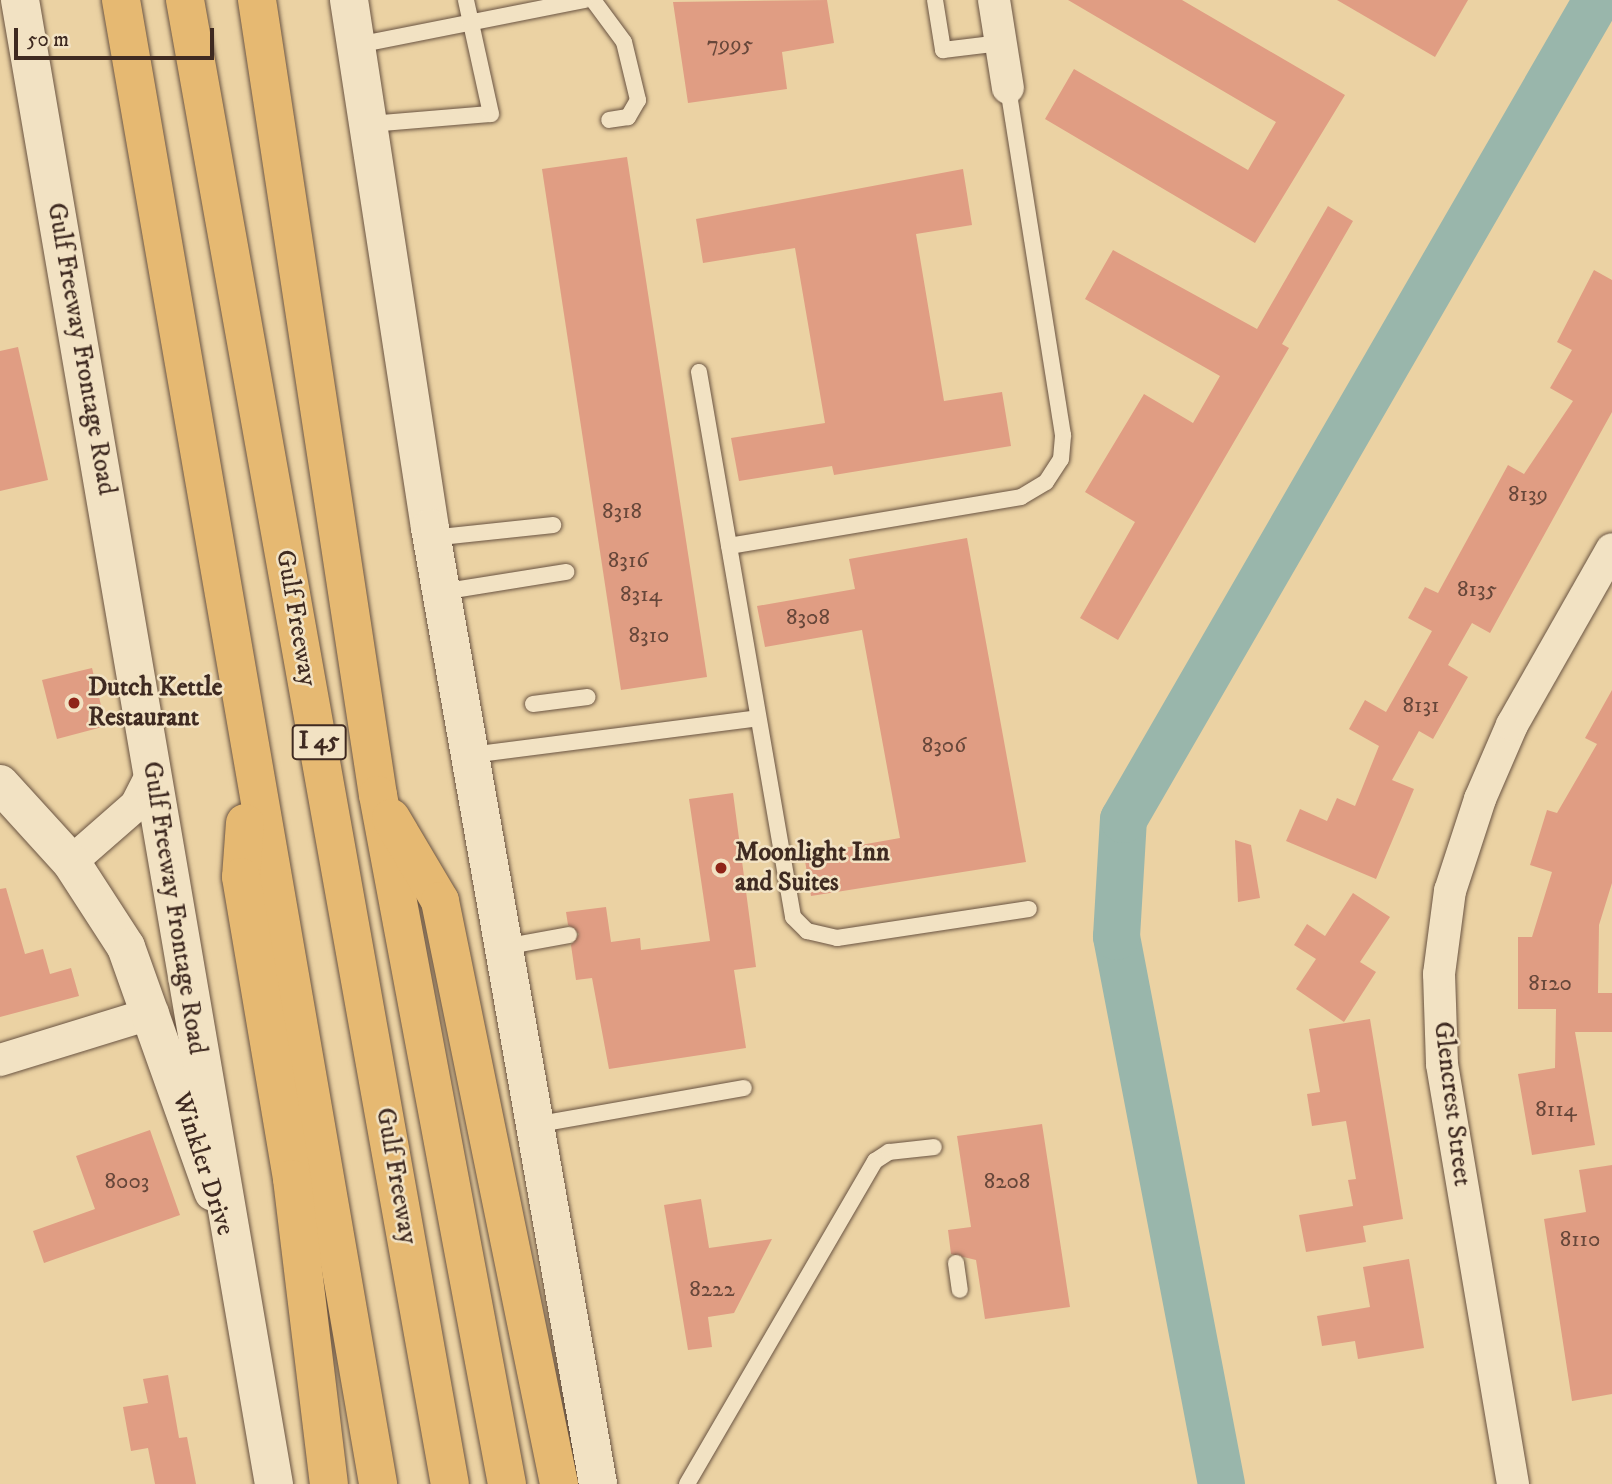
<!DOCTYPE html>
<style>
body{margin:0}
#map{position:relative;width:1612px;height:1484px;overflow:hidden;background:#ebd2a3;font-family:"IM FELL DW Pica",serif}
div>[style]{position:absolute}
.river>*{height:47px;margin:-23.5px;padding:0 23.5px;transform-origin:23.5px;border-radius:23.5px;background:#99b6ab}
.building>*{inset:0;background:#e09d83}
.roads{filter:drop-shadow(0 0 2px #6a5442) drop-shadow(0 0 2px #6a5442)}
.service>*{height:16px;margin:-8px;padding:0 8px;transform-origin:8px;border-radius:8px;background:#f2e2c3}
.minor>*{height:32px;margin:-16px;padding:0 16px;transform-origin:16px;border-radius:16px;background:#f2e2c3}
.tertiary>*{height:38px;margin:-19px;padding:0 19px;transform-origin:19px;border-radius:19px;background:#f2e2c3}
.secondary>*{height:38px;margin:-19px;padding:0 19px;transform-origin:19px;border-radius:19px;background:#f2e2c3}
.motorway>*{height:38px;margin:-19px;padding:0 19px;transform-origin:19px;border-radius:19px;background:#e6b972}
.dots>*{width:19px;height:19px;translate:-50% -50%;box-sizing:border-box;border:4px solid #f2e2c3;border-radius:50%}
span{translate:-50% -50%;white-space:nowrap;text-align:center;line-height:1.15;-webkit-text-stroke:5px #f2e2c3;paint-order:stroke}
.number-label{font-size:23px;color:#67473a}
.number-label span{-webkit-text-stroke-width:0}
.shield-label span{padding:2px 5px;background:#f2e2c3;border:2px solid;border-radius:5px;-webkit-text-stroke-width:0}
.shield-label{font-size:24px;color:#3f2a21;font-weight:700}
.street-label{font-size:26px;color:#3f2a21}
.poi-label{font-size:26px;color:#3f2a21;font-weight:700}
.left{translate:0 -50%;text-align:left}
.scale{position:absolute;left:14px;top:28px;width:200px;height:32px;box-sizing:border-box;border:4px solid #3f2a21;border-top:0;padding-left:9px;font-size:21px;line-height:24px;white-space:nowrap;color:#3f2a21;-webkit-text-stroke:5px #f2e2c3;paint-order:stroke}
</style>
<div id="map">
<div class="river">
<div style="left:1221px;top:1484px;width:558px;rotate:-100.85deg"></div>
<div style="left:1116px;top:936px;width:117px;rotate:-86.6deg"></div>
<div style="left:1123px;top:819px;width:946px;rotate:-59.99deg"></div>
</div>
<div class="building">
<div style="clip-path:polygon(827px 0,834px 43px,782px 52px,787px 89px,688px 103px,673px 2px)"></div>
<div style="clip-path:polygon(1068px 0,1182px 0,1345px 95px,1255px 243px,1045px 119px,1074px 69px,1248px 170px,1276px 122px)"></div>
<div style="clip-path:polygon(1337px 0,1468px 0,1435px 57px)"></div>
<div style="clip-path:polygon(627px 157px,707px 677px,621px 690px,542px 169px)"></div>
<div style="clip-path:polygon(963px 169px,972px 225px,916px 234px,944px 401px,1002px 392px,1011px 446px,834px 475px,832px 466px,739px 481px,731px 438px,825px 423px,795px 248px,703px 263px,696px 219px)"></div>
<div style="clip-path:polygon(1328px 206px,1353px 221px,1282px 344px,1289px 348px,1118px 640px,1080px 618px,1135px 522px,1085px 492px,1144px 394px,1193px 423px,1220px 376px,1085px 299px,1113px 250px,1257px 329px)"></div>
<div style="clip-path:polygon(1594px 270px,1612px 280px,1612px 412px,1490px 633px,1472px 623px,1448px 665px,1468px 677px,1433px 739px,1419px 731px,1392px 780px,1414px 789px,1376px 879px,1286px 841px,1300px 809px,1327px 821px,1337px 798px,1355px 806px,1379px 746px,1349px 729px,1365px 700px,1386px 712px,1432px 631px,1408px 618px,1425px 587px,1438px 593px,1508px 465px,1524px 474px,1573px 401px,1550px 388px,1572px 350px,1557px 342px)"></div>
<div style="clip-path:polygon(18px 347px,48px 480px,0 491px,0 351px)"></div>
<div style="clip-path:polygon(967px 538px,1026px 862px,811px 896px,804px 855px,900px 838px,862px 630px,765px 647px,757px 606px,855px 589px,849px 559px)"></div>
<div style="clip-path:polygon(92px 668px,106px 726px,57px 739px,42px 680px)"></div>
<div style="clip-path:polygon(1612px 690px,1612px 883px,1599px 925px,1598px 993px,1612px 993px,1612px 1032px,1575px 1032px,1595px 1145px,1532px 1155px,1518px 1074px,1555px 1068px,1556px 1009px,1518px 1009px,1518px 937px,1532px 937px,1552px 872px,1530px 865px,1547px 810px,1557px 813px,1597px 744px,1585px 738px)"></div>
<div style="clip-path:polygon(733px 793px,756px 967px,734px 970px,746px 1048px,609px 1069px,592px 978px,576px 980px,571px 945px,579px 934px,568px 925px,566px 912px,606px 907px,611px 942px,640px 938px,641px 950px,710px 941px,689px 799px)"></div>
<div style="clip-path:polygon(1235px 840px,1251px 845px,1260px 898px,1238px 902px)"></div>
<div style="clip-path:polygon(6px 888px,25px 954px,43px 949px,50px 974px,71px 968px,79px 996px,0 1017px,0 889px)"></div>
<div style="clip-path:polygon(1353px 893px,1390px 917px,1360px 962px,1376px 972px,1344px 1022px,1296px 989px,1316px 959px,1294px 945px,1307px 924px,1325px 936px)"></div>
<div style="clip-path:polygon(1370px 1019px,1403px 1219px,1363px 1226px,1366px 1242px,1306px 1252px,1299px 1215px,1353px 1206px,1348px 1180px,1356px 1179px,1346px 1121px,1312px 1126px,1307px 1094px,1320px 1092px,1309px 1029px)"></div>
<div style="clip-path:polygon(1042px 1124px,1070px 1307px,985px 1319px,976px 1260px,951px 1254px,948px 1230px,971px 1227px,957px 1136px)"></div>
<div style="clip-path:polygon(150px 1130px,180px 1215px,44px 1263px,33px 1231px,95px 1209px,76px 1156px)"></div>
<div style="clip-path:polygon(1612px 1165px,1612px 1394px,1572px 1401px,1544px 1219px,1586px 1212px,1579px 1170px)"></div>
<div style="clip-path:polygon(701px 1199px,709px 1248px,772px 1239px,734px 1313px,708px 1317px,712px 1347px,688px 1350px,664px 1205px)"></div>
<div style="clip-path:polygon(1409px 1259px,1424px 1348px,1358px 1359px,1355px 1341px,1322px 1346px,1317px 1316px,1370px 1307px,1363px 1267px)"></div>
<div style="clip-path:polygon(168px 1375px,179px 1438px,187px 1437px,196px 1484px,155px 1484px,148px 1448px,131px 1451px,123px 1407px,148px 1403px,143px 1379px)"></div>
</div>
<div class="roads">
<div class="service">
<div style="left:593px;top:0;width:52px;rotate:53.6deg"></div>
<div style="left:624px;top:42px;width:60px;rotate:76.4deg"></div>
<div style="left:638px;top:100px;width:20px;rotate:120deg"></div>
<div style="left:628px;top:117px;width:19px;rotate:171deg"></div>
<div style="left:935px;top:0;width:51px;rotate:80.9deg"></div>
<div style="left:943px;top:50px;width:58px;rotate:-6.9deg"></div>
<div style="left:357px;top:45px;width:232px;rotate:-11.2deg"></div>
<div style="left:369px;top:124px;width:122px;rotate:-4.7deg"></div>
<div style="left:491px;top:114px;width:117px;rotate:-102.4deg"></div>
<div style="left:699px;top:372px;width:553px;rotate:80.21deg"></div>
<div style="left:793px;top:917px;width:20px;rotate:45deg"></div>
<div style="left:807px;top:931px;width:31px;rotate:13deg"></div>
<div style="left:837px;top:938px;width:194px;rotate:-8.6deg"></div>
<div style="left:431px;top:538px;width:123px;rotate:-6.1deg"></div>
<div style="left:729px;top:546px;width:296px;rotate:-9.5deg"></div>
<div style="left:1021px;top:497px;width:29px;rotate:-31deg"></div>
<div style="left:1046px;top:482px;width:27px;rotate:-57deg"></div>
<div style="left:1061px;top:459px;width:24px;rotate:-85deg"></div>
<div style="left:1063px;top:435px;width:351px;rotate:-99deg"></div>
<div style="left:441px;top:592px;width:127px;rotate:-9.1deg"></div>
<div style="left:533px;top:704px;width:55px;rotate:-7.3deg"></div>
<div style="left:471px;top:755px;width:289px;rotate:-7.3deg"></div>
<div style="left:504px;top:947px;width:66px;rotate:-10.5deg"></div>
<div style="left:534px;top:1125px;width:213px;rotate:-10deg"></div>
<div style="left:956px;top:1263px;width:27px;rotate:82deg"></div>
<div style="left:687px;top:1484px;width:374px;rotate:-59.8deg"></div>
<div style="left:875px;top:1161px;width:17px;rotate:-33deg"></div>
<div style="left:889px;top:1152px;width:45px;rotate:-6.3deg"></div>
</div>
<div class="minor">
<div style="left:994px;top:0;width:89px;rotate:81deg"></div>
<div style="left:71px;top:862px;width:86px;rotate:-41.2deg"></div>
<div style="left:136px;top:805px;width:36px;rotate:-63deg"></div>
<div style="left:0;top:1060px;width:160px;rotate:-17.1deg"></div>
<div style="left:1513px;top:1484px;width:426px;rotate:-99.6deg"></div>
<div style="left:1442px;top:1064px;width:90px;rotate:-91.9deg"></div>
<div style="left:1439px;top:974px;width:84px;rotate:-82.5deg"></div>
<div style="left:1450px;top:891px;width:97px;rotate:-71.9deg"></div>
<div style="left:1480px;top:799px;width:81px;rotate:-66.6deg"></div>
<div style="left:1512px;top:725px;width:202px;rotate:-60.4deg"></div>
</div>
<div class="tertiary">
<div style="left:0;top:784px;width:105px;rotate:47.7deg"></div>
<div style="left:71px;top:862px;width:101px;rotate:57.1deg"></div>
<div style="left:126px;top:947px;width:260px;rotate:70.4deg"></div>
</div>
<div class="secondary">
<div style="left:20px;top:0;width:1506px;rotate:80.29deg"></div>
<div style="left:349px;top:0;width:534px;rotate:81.28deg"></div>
<div style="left:430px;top:528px;width:971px;rotate:80.03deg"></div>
</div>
<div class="motorway">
<div style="left:121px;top:0;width:1506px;rotate:80.17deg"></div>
<div style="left:185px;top:0;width:1507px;rotate:79.88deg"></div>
<div style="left:257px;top:0;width:804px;rotate:81.35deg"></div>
<div style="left:378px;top:795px;width:701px;rotate:79.4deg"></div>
<div style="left:391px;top:818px;width:96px;rotate:59.4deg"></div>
<div style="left:440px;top:901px;width:595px;rotate:78.46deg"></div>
<div style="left:245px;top:823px;width:54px;rotate:94.2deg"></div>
<div style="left:241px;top:877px;width:306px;rotate:80.4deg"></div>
<div style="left:292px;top:1179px;width:307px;rotate:83.1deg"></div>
</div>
</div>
<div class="dots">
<div style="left:74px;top:703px;background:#8f2418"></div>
<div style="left:721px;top:868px;background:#8f2418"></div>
</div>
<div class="number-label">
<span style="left:730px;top:45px">7995</span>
<span style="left:1528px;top:495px">8139</span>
<span style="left:622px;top:512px">8318</span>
<span style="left:628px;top:561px">8316</span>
<span style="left:1477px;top:590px">8135</span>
<span style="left:641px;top:595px">8314</span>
<span style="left:808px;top:618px">8308</span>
<span style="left:649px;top:636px">8310</span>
<span style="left:1421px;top:706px">8131</span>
<span style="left:944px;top:746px">8306</span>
<span style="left:1550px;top:984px">8120</span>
<span style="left:1556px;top:1110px">8114</span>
<span style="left:127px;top:1182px">8003</span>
<span style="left:1007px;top:1182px">8208</span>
<span style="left:1580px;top:1240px">8110</span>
<span style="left:712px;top:1290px">8222</span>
</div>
<div class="shield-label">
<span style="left:319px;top:742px">I 45</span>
</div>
<div class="street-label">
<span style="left:81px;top:349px;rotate:80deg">Gulf Freeway Frontage Road</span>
<span style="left:296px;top:618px;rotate:80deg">Gulf Freeway</span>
<span style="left:174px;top:908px;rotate:81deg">Gulf Freeway Frontage Road</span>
<span style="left:1452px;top:1104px;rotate:83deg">Glencrest Street</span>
<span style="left:203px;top:1164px;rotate:72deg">Winkler Drive</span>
<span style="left:396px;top:1176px;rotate:80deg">Gulf Freeway</span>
</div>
<div class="poi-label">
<span class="left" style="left:88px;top:703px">Dutch Kettle<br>Restaurant</span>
<span class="left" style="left:735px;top:868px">Moonlight Inn<br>and Suites</span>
</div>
<div class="scale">50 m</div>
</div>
